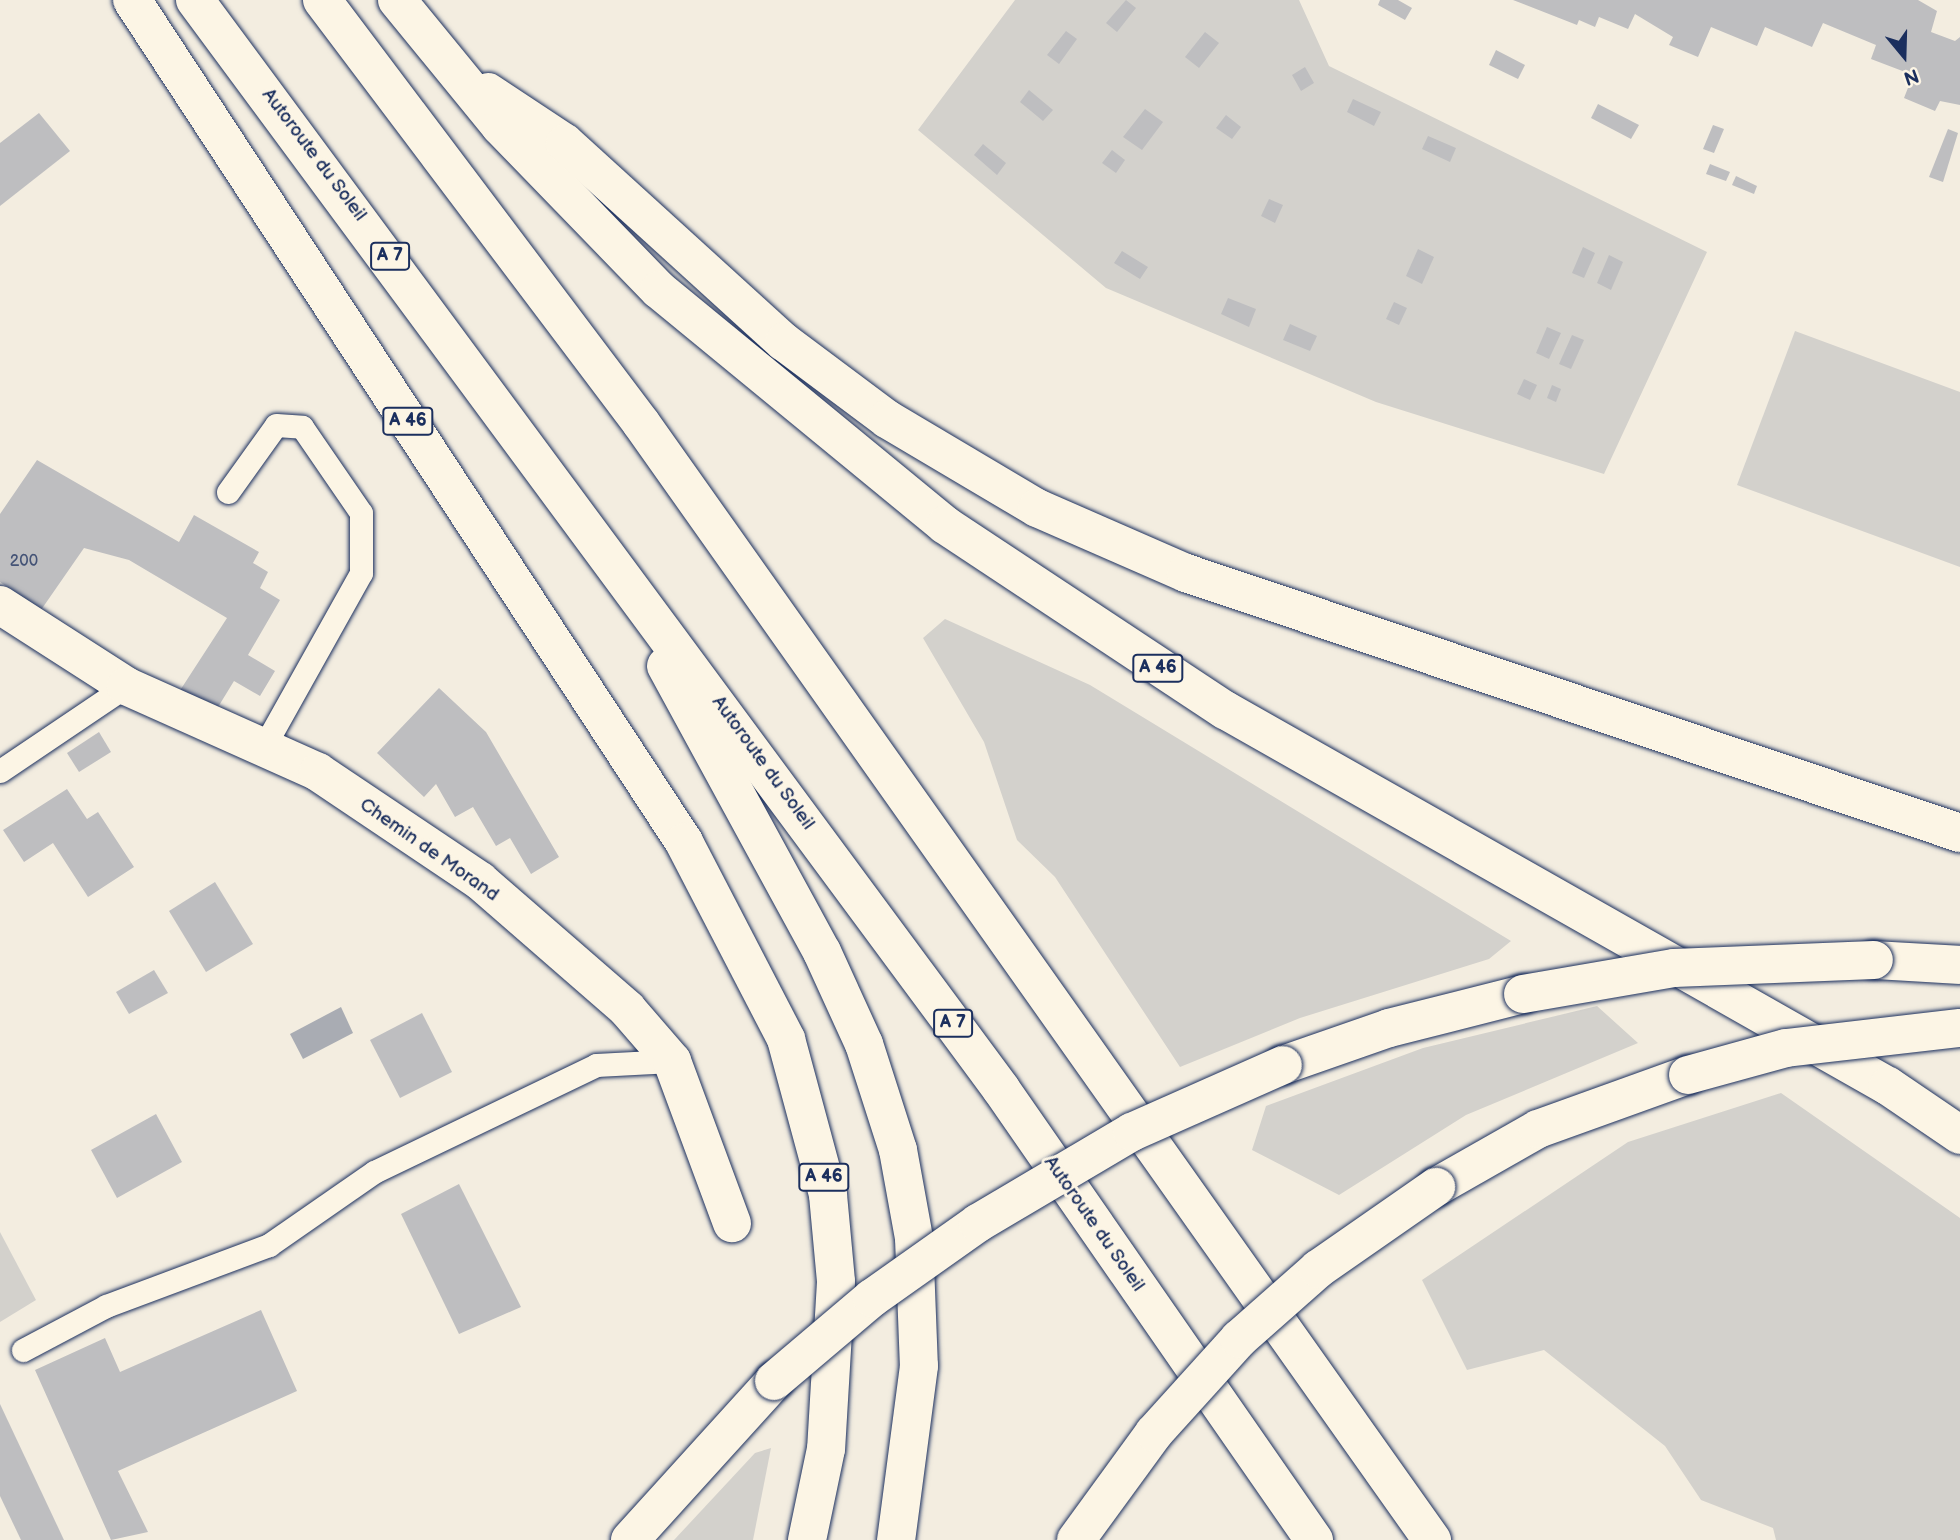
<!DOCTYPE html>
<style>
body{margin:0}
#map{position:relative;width:1960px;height:1540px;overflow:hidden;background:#f3ede0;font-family:"Balsamiq Sans",sans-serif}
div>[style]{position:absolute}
.green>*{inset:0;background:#d3d1cc}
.water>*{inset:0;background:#a9acb3}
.building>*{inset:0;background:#bebec0}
.roads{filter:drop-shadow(0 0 2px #1b2f5e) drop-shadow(0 0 2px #1b2f5e)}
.lane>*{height:23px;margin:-11.5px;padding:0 11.5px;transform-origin:11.5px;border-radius:11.5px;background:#fcf5e5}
.street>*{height:38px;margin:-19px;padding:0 19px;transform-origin:19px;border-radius:19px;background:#fcf5e5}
.highway>*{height:38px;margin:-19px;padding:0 19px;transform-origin:19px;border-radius:19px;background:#fcf5e5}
.bridges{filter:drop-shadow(0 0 2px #1b2f5e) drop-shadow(0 0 2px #1b2f5e)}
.highway-bridge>*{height:38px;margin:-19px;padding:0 19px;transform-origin:19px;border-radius:19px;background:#fcf5e5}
span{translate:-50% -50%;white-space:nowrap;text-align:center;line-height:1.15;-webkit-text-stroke:6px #fcf5e5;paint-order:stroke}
.number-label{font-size:16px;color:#445376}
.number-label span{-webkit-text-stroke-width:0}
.shield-label span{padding:2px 5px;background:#fcf5e5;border:2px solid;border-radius:5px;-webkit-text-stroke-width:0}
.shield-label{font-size:18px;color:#1b2f5e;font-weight:700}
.street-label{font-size:19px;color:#1b2f5e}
.north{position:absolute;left:1869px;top:21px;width:70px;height:70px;-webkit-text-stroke:5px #fcf5e5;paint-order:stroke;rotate:161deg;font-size:19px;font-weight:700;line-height:28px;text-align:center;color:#1b2f5e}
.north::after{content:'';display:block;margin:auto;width:24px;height:32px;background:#1b2f5e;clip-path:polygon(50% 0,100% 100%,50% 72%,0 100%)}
</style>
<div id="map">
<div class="green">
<div style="clip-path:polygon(1015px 0,1299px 0,1329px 66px,1707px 252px,1604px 474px,1376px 402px,1106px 288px,918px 130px)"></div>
<div style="clip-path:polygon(1795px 331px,1960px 392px,1960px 567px,1737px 485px)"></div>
<div style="clip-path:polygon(945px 619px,1090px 685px,1511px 941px,1489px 959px,1300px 1018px,1180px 1067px,1055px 877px,1017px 840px,984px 742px,923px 638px)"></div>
<div style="clip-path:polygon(1597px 1006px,1638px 1043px,1466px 1115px,1339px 1195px,1252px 1150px,1266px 1106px,1423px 1048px)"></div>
<div style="clip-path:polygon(1781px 1093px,1960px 1218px,1960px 1540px,1776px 1540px,1773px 1528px,1701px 1500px,1665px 1446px,1544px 1350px,1467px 1370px,1422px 1280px,1628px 1142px)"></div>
<div style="clip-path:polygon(0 1232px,36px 1300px,0 1322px)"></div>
<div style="clip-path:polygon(771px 1448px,753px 1540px,674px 1540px,755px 1453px)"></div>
</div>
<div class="water">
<div style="clip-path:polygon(341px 1007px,353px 1033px,303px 1059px,290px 1034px)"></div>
</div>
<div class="building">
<div style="clip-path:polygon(1126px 0,1136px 8px,1117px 32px,1106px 23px)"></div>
<div style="clip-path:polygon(1380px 0,1398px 0,1412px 8px,1405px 20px,1378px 5px)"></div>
<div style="clip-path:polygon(1513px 0,1918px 0,1937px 11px,1931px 32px,1955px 41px,1960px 37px,1960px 105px,1940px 101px,1935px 111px,1904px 98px,1913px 75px,1871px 59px,1876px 45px,1823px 23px,1812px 47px,1765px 27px,1757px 46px,1711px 27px,1698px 57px,1669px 45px,1673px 37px,1635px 14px,1628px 29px,1599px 17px,1595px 27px,1579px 20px,1577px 25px)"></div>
<div style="clip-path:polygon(1066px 31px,1077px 39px,1059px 64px,1047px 55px)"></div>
<div style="clip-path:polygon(1205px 32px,1219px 43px,1199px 68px,1185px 57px)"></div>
<div style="clip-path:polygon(1496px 50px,1525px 65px,1518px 79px,1489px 65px)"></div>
<div style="clip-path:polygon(1305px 67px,1314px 83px,1301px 91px,1292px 75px)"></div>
<div style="clip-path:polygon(1029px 90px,1053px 110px,1043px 121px,1020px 102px)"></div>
<div style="clip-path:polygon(1353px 99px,1381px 112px,1374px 126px,1347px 112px)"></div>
<div style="clip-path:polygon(1598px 104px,1639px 125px,1631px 139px,1591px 118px)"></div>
<div style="clip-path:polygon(1145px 109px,1163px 122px,1142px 150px,1123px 137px)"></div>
<div style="clip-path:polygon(39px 113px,70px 151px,0 206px,0 143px)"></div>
<div style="clip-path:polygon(1226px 115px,1241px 127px,1232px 139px,1216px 128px)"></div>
<div style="clip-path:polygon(1713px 125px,1724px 129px,1714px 153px,1703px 149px)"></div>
<div style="clip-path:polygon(1948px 129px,1958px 133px,1943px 182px,1929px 177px)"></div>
<div style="clip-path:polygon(1428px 136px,1456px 148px,1450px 162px,1422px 149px)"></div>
<div style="clip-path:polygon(983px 144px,1006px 163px,997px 175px,974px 155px)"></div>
<div style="clip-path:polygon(1112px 150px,1125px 160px,1116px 173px,1102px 163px)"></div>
<div style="clip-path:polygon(1710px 164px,1730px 172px,1726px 181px,1706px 174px)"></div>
<div style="clip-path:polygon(1736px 176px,1757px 186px,1754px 194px,1732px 185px)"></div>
<div style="clip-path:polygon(1269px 199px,1283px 205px,1275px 223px,1261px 216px)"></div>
<div style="clip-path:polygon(1583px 247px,1595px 253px,1584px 278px,1572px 273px)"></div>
<div style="clip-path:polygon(1418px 249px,1434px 257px,1422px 284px,1406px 276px)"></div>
<div style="clip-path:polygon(1122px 251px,1148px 267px,1140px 279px,1114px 263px)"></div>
<div style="clip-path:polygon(1609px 255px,1623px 262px,1611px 290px,1597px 283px)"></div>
<div style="clip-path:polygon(1228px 298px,1256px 309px,1249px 327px,1221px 314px)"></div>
<div style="clip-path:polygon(1394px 302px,1407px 308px,1399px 325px,1386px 319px)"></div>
<div style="clip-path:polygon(1290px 324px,1317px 336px,1310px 351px,1283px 340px)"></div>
<div style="clip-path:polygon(1547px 327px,1561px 333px,1549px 359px,1536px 353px)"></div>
<div style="clip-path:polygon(1572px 335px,1584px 340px,1571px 369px,1559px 364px)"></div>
<div style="clip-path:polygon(1524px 379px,1537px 385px,1530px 400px,1517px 394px)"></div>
<div style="clip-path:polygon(1552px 385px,1561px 389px,1556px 402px,1547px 398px)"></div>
<div style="clip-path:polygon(37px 460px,179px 542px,194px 515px,259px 552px,253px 563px,268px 572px,260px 588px,280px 600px,248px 655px,275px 671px,260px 696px,234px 681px,215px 712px,179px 692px,227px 618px,129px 560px,84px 548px,41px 610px,0 582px,0 514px)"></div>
<div style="clip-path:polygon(439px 688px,486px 732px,559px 857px,531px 874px,510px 838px,496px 846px,473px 807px,455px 817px,436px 784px,424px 797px,377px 753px)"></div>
<div style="clip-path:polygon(99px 732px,111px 752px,79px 772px,67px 753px)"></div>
<div style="clip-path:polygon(67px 789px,87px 819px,98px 812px,134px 867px,88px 897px,53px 843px,24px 862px,3px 830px)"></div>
<div style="clip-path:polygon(215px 882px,253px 944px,206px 972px,169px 911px)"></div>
<div style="clip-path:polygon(154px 970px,168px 993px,129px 1014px,116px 992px)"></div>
<div style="clip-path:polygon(422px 1013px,452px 1072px,400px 1098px,370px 1040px)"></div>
<div style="clip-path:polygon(156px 1114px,182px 1162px,117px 1198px,91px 1150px)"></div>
<div style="clip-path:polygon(459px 1184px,521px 1307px,459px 1334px,401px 1214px)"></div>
<div style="clip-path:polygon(261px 1310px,297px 1391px,118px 1471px,148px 1532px,111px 1540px,35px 1370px,105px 1338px,120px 1372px)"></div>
<div style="clip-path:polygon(0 1404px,64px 1540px,21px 1540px,0 1496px)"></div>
</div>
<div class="roads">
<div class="lane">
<div style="left:228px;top:492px;width:82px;rotate:-54.4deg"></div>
<div style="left:276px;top:425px;width:26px;rotate:4deg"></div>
<div style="left:302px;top:427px;width:104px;rotate:55.5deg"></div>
<div style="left:361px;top:513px;width:60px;rotate:90deg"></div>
<div style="left:361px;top:573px;width:201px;rotate:119.2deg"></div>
<div style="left:0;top:771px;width:152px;rotate:-34deg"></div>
<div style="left:23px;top:1350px;width:94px;rotate:-27.9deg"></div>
<div style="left:106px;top:1306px;width:174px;rotate:-20.5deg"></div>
<div style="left:269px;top:1245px;width:128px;rotate:-34.8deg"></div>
<div style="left:374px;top:1172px;width:246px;rotate:-25.7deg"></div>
<div style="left:596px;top:1065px;width:76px;rotate:-3deg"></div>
</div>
<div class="street">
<div style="left:0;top:605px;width:150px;rotate:32.7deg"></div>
<div style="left:126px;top:686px;width:210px;rotate:24.1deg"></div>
<div style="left:318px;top:772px;width:195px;rotate:33.9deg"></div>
<div style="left:480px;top:881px;width:195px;rotate:41deg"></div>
<div style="left:627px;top:1009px;width:69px;rotate:49.1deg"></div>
<div style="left:672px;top:1061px;width:173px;rotate:69.7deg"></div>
</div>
<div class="highway">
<div style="left:132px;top:0;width:1007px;rotate:56.75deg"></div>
<div style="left:684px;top:842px;width:222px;rotate:62.6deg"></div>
<div style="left:786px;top:1039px;width:162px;rotate:74.9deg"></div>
<div style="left:828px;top:1195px;width:87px;rotate:84.7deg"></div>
<div style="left:836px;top:1282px;width:167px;rotate:93.4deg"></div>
<div style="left:826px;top:1449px;width:93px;rotate:101.8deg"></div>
<div style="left:195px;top:0;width:1355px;rotate:53.49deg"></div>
<div style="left:1001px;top:1089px;width:549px;rotate:55.24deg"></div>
<div style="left:322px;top:0;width:530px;rotate:52.98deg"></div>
<div style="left:641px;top:423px;width:1369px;rotate:54.7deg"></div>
<div style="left:397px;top:0;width:163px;rotate:50.7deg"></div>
<div style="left:500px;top:126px;width:228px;rotate:45.9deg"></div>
<div style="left:659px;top:290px;width:370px;rotate:39.4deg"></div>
<div style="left:945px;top:525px;width:336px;rotate:33.5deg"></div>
<div style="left:1225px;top:710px;width:762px;rotate:29.56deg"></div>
<div style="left:1888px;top:1086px;width:87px;rotate:34.2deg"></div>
<div style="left:488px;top:92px;width:92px;rotate:33.5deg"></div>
<div style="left:565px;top:143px;width:296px;rotate:42.3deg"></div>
<div style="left:784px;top:342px;width:129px;rotate:36.8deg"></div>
<div style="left:887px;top:419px;width:174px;rotate:30.7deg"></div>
<div style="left:1037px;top:508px;width:163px;rotate:23.6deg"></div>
<div style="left:1186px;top:573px;width:817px;rotate:18.57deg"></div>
<div style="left:666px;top:666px;width:326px;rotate:61.4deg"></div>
<div style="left:822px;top:952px;width:101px;rotate:65.5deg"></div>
<div style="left:864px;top:1044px;width:111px;rotate:72.2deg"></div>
<div style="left:898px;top:1150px;width:89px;rotate:79.7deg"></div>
<div style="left:914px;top:1238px;width:128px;rotate:87.8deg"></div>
<div style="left:919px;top:1366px;width:176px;rotate:97.5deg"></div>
<div style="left:1874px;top:960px;width:86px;rotate:3.3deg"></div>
<div style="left:1283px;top:1065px;width:112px;rotate:-19.2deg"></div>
<div style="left:1389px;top:1028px;width:138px;rotate:-14.2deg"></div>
<div style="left:1436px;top:1187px;width:117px;rotate:-29.6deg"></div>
<div style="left:1538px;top:1129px;width:159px;rotate:-19.8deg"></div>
<div style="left:630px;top:1540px;width:215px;rotate:-47.8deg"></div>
</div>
</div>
<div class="bridges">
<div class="highway-bridge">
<div style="left:1523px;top:994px;width:153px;rotate:-9.8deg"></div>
<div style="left:1674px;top:968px;width:200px;rotate:-2.3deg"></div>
<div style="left:1688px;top:1075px;width:102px;rotate:-15.4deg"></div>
<div style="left:1786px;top:1048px;width:175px;rotate:-6.6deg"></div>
<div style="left:774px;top:1381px;width:128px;rotate:-40.3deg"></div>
<div style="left:872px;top:1298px;width:130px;rotate:-35.3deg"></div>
<div style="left:978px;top:1223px;width:179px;rotate:-30.6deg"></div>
<div style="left:1132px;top:1132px;width:165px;rotate:-23.9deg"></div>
<div style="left:1076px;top:1540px;width:132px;rotate:-53.9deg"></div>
<div style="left:1154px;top:1433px;width:127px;rotate:-47.9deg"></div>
<div style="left:1239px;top:1339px;width:106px;rotate:-41.5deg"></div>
<div style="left:1318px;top:1269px;width:144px;rotate:-34.8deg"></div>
</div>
</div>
<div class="number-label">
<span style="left:24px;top:562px">200</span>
</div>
<div class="shield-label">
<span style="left:390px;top:256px">A 7</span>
<span style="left:408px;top:421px">A 46</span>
<span style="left:1158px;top:668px">A 46</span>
<span style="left:953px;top:1023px">A 7</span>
<span style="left:824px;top:1177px">A 46</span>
</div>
<div class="street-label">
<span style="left:314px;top:155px;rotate:53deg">Autoroute du Soleil</span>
<span style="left:763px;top:763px;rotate:54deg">Autoroute du Soleil</span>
<span style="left:429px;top:850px;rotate:35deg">Chemin de Morand</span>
<span style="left:1094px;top:1224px;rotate:55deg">Autoroute du Soleil</span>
</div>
<div class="north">N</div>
</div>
